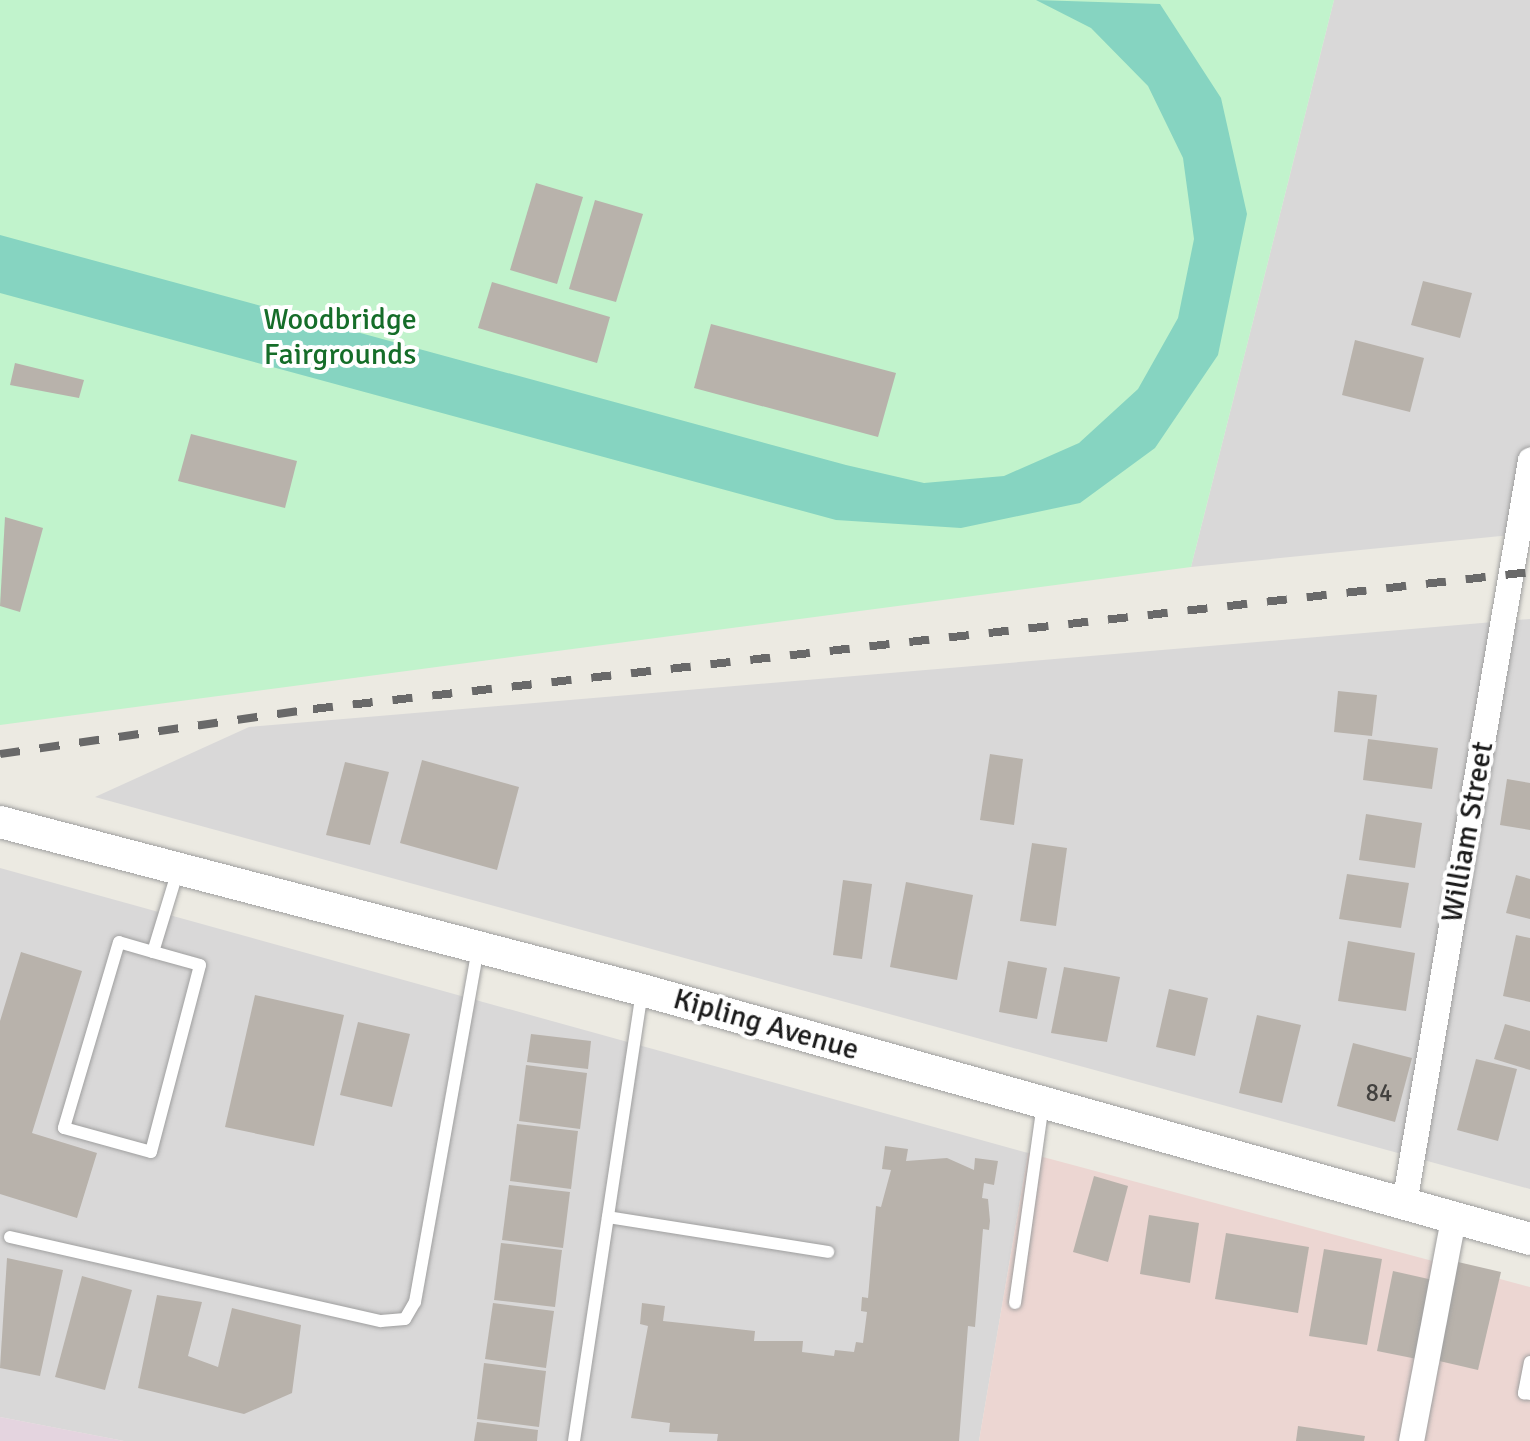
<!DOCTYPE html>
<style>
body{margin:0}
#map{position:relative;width:1530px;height:1441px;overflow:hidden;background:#eceae2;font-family:Signika,sans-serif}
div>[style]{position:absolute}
.residential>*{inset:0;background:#d9d8d8}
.commercial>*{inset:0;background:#ecd6d2}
.industrial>*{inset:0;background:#e4d4df}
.park>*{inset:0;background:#c1f3cc}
.pitch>*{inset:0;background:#86d4c1}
.building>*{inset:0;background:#b8b2ab}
.roads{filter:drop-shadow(0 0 2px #9f9f9f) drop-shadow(0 0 2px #9f9f9f)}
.service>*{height:12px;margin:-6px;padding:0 6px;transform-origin:6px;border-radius:6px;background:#fff}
.minor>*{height:25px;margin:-12.5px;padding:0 12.5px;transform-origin:12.5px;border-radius:12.5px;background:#fff}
.tertiary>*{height:32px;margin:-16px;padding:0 16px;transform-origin:16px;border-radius:16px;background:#fff}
.rail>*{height:8px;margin-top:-4px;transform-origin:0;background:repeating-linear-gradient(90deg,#696969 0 20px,transparent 0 40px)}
span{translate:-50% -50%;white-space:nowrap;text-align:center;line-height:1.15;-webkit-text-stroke:8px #fff;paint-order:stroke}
.number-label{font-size:25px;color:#42413f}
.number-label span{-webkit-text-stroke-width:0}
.park-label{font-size:30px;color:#156d29}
.street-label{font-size:30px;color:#1b1b1b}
</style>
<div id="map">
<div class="residential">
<div style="clip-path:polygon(1334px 0,1530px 0,1530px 533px,1191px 567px)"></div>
<div style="clip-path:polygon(1530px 619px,1530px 1189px,95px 797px,249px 727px)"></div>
<div style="clip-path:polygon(0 868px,1028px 1153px,979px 1441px,124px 1441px,0 1417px)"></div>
</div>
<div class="commercial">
<div style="clip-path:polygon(1028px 1153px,1530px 1287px,1530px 1441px,979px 1441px)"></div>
</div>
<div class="industrial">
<div style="clip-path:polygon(0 1417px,124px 1441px,0 1441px)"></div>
</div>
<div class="park">
<div style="clip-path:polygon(0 0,1334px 0,1191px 567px,0 725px)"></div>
</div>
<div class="pitch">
<div style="clip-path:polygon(1036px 0,1160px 4px,1221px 98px,1247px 214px,1218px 355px,1155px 448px,1080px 503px,961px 528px,836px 520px,0 293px,0 235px,846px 465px,924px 483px,1004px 476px,1079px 443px,1138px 389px,1178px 318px,1194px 239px,1183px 158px,1148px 86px,1091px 28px)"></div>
</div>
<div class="building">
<div style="clip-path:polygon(536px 183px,583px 197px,557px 284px,510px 270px)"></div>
<div style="clip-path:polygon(595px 200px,643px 214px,616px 302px,569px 289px)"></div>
<div style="clip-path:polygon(1423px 281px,1472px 293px,1460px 338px,1411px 325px)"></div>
<div style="clip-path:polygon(492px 282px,610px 317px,597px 363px,478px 328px)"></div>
<div style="clip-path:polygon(711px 324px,896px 373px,878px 437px,694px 388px)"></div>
<div style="clip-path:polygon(1355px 340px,1424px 358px,1410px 412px,1342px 395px)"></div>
<div style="clip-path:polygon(15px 363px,84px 380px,79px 398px,10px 385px)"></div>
<div style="clip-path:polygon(191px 434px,297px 461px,285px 508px,178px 481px)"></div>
<div style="clip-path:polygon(5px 517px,43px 528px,20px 612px,0 606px)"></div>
<div style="clip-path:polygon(1338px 691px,1377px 695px,1372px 736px,1334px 732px)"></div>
<div style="clip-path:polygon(1368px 739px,1438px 748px,1432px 789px,1363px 780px)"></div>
<div style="clip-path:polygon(990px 754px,1023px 759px,1014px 825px,980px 820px)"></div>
<div style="clip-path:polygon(422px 760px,519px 787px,497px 870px,400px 843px)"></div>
<div style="clip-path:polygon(345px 762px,389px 772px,370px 845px,326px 835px)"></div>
<div style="clip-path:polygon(1507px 779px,1530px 783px,1530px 830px,1500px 825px)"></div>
<div style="clip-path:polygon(1366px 814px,1422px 823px,1415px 868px,1359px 860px)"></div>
<div style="clip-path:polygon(1032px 843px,1067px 848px,1056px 926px,1020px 921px)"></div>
<div style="clip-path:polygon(1347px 874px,1409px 883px,1401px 928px,1339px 919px)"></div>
<div style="clip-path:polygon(1516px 875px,1530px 879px,1530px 919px,1506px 913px)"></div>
<div style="clip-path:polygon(843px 880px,872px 884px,862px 959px,833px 955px)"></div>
<div style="clip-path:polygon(906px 882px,973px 895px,957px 980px,890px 967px)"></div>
<div style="clip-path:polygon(1516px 935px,1530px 938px,1530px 1002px,1503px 996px)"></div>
<div style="clip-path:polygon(1348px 941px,1415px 953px,1406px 1011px,1338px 1001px)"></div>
<div style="clip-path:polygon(21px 952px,82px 971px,32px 1133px,97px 1153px,77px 1218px,0 1194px,0 1021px)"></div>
<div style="clip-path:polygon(1008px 961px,1047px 968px,1037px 1019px,999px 1012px)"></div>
<div style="clip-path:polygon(1064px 967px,1120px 977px,1107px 1042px,1051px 1033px)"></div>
<div style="clip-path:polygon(1169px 989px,1208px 998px,1195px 1056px,1156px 1047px)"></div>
<div style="clip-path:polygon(255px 995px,344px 1015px,314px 1146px,225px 1127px)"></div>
<div style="clip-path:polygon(1257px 1015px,1301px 1025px,1282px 1103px,1239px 1093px)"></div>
<div style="clip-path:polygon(358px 1022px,410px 1034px,392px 1107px,340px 1095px)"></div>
<div style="clip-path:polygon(1505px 1024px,1530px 1031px,1530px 1070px,1494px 1059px)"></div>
<div style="clip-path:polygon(531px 1034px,591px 1041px,588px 1069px,527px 1062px)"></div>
<div style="clip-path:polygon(1353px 1043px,1412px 1058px,1395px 1122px,1337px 1106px)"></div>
<div style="clip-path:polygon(1476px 1059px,1517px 1069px,1498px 1141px,1457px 1130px)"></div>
<div style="clip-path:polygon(526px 1065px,587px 1073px,580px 1129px,519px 1121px)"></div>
<div style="clip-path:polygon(517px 1124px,578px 1131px,571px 1189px,510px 1181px)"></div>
<div style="clip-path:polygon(885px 1146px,908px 1149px,906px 1161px,947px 1158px,974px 1170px,975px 1158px,998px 1161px,994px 1185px,984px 1183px,982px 1198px,988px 1199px,990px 1221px,989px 1230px,983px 1229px,975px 1327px,968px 1326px,959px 1441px,717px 1441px,718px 1434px,669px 1432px,670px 1423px,631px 1418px,648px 1326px,640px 1324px,642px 1303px,665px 1306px,663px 1321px,755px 1331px,754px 1341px,803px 1341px,802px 1352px,834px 1356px,835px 1350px,854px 1352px,856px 1342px,863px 1343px,867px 1312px,861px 1311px,862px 1297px,868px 1298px,876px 1206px,881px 1207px,891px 1170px,882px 1169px)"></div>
<div style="clip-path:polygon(1094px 1176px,1128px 1186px,1108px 1262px,1073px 1252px)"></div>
<div style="clip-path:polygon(509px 1185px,570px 1192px,563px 1248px,502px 1240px)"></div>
<div style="clip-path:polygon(1149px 1215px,1199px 1223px,1190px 1283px,1140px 1274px)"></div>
<div style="clip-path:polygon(1226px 1233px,1309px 1247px,1298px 1313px,1215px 1299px)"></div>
<div style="clip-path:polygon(501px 1243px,562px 1250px,555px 1307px,494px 1300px)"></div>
<div style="clip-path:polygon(1324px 1249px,1382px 1259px,1367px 1345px,1309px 1336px)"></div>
<div style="clip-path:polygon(7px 1258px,63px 1270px,40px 1376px,0 1368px)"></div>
<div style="clip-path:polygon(1458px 1262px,1501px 1272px,1478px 1370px,1435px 1360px)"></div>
<div style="clip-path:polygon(1393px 1271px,1433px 1280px,1417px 1359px,1377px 1351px)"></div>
<div style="clip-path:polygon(82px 1276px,132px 1290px,105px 1390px,55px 1377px)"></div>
<div style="clip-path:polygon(157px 1295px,202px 1302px,188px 1356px,218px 1367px,232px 1308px,301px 1325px,292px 1393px,244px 1414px,138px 1388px)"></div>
<div style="clip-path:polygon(493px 1303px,554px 1311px,546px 1368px,485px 1359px)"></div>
<div style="clip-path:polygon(484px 1363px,546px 1371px,539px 1427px,477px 1419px)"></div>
<div style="clip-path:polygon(477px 1422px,538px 1430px,537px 1441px,474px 1441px)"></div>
<div style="clip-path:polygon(1298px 1426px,1365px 1436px,1364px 1441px,1296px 1441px)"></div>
</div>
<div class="roads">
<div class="service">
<div style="left:153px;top:952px;width:35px;rotate:-164deg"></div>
<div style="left:119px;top:942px;width:194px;rotate:106.5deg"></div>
<div style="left:64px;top:1128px;width:90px;rotate:15.4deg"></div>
<div style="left:151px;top:1152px;width:193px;rotate:-75.3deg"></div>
<div style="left:200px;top:965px;width:49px;rotate:-164.5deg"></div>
<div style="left:153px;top:952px;width:86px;rotate:-73deg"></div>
<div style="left:608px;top:1217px;width:223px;rotate:9deg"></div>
<div style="left:10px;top:1237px;width:380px;rotate:12.8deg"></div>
<div style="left:381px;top:1321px;width:24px;rotate:-5deg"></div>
<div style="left:405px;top:1319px;width:20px;rotate:-60deg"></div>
<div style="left:415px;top:1302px;width:359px;rotate:-79.9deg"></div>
<div style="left:1015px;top:1303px;width:201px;rotate:-82deg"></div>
<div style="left:1530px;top:1362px;width:32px;rotate:101deg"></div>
<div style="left:1524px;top:1393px;width:6px;rotate:9deg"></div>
<div style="left:574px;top:1441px;width:452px;rotate:-81.4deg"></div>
</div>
<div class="minor">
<div style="left:1404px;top:1203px;width:754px;rotate:-80.38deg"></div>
<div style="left:1411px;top:1441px;width:227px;rotate:-79.3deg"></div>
</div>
<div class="tertiary">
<div style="left:0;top:822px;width:664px;rotate:14.66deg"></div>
<div style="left:642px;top:990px;width:922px;rotate:15.66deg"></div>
</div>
</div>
<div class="rail">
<div style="left:0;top:754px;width:316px;rotate:-8.2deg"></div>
<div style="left:313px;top:709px;width:1225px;rotate:-6.42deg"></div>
</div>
<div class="number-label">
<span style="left:1379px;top:1093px">84</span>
</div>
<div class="park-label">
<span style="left:340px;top:337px">Woodbridge<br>Fairgrounds</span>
</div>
<div class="street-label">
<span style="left:1468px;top:832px;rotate:-80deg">William Street</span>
<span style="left:766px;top:1025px;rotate:16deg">Kipling Avenue</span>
</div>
</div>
